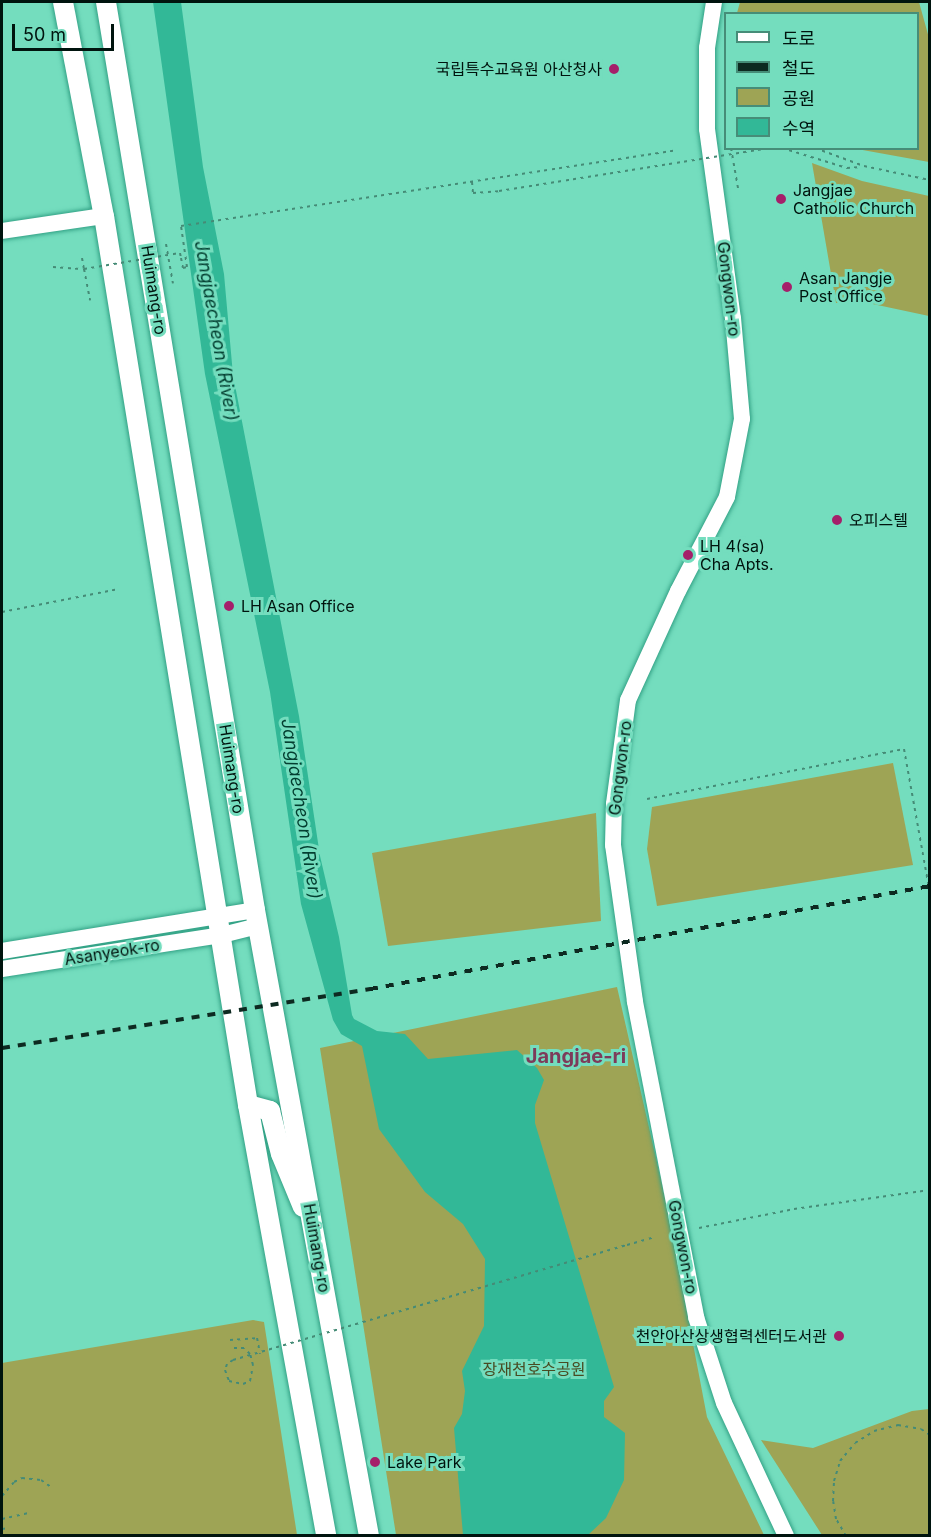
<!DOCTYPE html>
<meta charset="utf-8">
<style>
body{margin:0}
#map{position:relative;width:931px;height:1537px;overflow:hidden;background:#74ddbe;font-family:Inter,"Noto Sans KR",sans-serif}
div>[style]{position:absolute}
.green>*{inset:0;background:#9ea455}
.water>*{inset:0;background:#32b897}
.path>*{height:2px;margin-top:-1px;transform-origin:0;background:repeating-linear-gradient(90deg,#458b76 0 3px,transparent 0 7.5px)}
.roads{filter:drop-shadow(0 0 2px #32a185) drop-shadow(0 0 2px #32a185)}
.tertiary>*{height:16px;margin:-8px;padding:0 8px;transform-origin:8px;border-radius:8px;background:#fff}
.secondary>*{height:20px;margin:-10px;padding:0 10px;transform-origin:10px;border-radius:10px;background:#fff}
.rail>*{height:4px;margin-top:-2px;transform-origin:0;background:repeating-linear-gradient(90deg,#0d2a21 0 8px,transparent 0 16px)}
.path-bridge>*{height:2px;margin-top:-1px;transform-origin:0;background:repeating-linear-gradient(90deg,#458b76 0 3px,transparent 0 7.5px)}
.dots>*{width:16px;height:16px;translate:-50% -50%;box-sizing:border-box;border:3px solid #74ddbe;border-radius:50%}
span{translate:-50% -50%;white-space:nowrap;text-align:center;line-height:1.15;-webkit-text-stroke:6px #74ddbe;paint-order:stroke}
.poi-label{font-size:16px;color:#00140e}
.right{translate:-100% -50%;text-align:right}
.left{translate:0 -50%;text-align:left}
.street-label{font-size:16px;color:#00140e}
.park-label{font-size:16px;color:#484b22}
.water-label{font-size:18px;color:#033e30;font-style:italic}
.quarter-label{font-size:20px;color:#7d3b5a;font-weight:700}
.frame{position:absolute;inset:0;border:3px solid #00140e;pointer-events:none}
.legend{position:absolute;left:724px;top:12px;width:195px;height:138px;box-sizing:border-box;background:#74ddbe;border:2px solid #468d78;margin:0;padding:8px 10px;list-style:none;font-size:18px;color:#00140e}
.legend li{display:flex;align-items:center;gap:12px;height:30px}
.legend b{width:30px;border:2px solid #468d78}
.scale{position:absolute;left:12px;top:24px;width:102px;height:27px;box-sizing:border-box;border:3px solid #00140e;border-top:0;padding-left:8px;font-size:18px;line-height:21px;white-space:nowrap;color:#00140e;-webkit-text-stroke:4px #74ddbe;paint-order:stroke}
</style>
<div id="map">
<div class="green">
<div style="clip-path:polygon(740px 2px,919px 2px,929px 38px,929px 162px,857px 149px,918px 148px,918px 14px,737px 13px)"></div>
<div style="clip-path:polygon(812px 163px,862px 181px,929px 196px,929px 316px,868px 303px,836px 303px)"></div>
<div style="clip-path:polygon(893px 763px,913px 865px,657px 906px,647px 849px,652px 807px)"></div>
<div style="clip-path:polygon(596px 813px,601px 921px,388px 946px,372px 853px)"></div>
<div style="clip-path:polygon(617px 987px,666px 1202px,707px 1417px,764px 1535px,396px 1535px,320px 1048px)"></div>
<div style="clip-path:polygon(253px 1320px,264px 1322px,297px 1535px,2px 1535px,2px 1363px)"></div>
<div style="clip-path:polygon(929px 1409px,929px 1535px,822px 1535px,761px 1440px,813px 1448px,912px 1411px)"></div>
</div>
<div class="water">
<div style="clip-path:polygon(153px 2px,181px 2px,203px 167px,224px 274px,233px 375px,299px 716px,320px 856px,339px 937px,352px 1015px,354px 1019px,377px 1031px,405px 1034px,428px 1059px,517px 1050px,537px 1068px,544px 1080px,535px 1105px,535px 1123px,614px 1387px,604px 1401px,604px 1417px,625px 1433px,624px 1480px,606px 1518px,588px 1535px,463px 1535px,454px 1428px,462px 1414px,465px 1391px,462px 1371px,484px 1326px,485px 1259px,463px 1224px,425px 1192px,379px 1129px,362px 1046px,341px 1034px,333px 1020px,301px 904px,270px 692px,205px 374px)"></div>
</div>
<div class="path">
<div style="left:731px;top:148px;width:41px;rotate:80.1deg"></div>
<div style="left:782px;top:148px;width:68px;rotate:17.1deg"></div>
<div style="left:847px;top:168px;width:14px;rotate:-4deg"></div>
<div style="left:815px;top:148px;width:52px;rotate:20.2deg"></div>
<div style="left:864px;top:166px;width:67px;rotate:12deg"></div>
<div style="left:472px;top:182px;width:11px;rotate:85deg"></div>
<div style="left:473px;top:193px;width:26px;rotate:-4deg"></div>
<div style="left:166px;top:244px;width:40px;rotate:80deg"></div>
<div style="left:181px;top:258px;width:10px;rotate:79deg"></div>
<div style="left:183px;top:268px;width:4px;rotate:-14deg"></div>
<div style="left:187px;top:267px;width:41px;rotate:-98.3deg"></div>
<div style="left:181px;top:226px;width:498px;rotate:-8.7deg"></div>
<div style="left:53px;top:267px;width:31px;rotate:4deg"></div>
<div style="left:84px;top:269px;width:32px;rotate:79deg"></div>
<div style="left:2px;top:612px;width:119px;rotate:-11.1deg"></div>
<div style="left:647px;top:799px;width:262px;rotate:-11deg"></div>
<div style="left:904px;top:749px;width:147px;rotate:79.8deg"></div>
<div style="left:699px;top:1228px;width:97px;rotate:-11.3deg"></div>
<div style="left:794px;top:1209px;width:137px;rotate:-8deg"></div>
<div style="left:627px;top:1245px;width:29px;rotate:-16deg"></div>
<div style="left:230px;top:1340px;width:27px;rotate:-4deg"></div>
<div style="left:257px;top:1338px;width:16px;rotate:79deg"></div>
<div style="left:233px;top:1360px;width:7px;rotate:146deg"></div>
<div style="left:227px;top:1364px;width:6px;rotate:108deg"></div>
<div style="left:225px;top:1370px;width:12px;rotate:70deg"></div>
<div style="left:229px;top:1381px;width:14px;rotate:12deg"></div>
<div style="left:243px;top:1384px;width:8px;rotate:-23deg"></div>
<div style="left:250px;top:1381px;width:16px;rotate:-79deg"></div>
<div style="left:253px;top:1365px;width:11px;rotate:-105deg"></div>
<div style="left:250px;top:1354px;width:8px;rotate:-135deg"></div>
<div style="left:244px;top:1348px;width:10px;rotate:180deg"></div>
<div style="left:2px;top:1496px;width:18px;rotate:-49deg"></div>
<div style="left:14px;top:1482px;width:9px;rotate:-27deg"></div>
<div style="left:22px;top:1478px;width:19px;rotate:6deg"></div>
<div style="left:41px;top:1480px;width:12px;rotate:35deg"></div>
<div style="left:2px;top:1519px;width:26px;rotate:-13deg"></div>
<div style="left:2px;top:1529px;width:7px;rotate:-8deg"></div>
<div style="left:846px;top:1536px;width:20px;rotate:-120deg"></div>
<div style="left:836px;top:1519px;width:18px;rotate:-99deg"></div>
<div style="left:833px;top:1501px;width:20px;rotate:-87deg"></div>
<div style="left:834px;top:1481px;width:21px;rotate:-73deg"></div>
<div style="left:840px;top:1461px;width:23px;rotate:-50deg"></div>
<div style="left:855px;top:1443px;width:22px;rotate:-32deg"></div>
<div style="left:874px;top:1431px;width:25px;rotate:-14deg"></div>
<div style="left:898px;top:1425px;width:23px;rotate:10deg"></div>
<div style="left:921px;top:1429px;width:11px;rotate:34deg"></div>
</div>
<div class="roads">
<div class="tertiary">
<div style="left:714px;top:2px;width:47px;rotate:98.7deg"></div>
<div style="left:707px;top:48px;width:81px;rotate:90deg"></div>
<div style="left:707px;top:129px;width:191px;rotate:82.2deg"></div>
<div style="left:733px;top:318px;width:101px;rotate:84.9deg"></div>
<div style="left:742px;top:419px;width:79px;rotate:100.9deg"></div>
<div style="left:727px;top:497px;width:106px;rotate:117.5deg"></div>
<div style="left:678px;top:591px;width:120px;rotate:114.6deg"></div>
<div style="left:628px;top:700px;width:105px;rotate:97.7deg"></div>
<div style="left:614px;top:804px;width:41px;rotate:91.4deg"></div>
<div style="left:613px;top:845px;width:159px;rotate:82deg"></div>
<div style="left:635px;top:1002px;width:321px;rotate:79deg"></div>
<div style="left:696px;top:1317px;width:90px;rotate:72deg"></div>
<div style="left:724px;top:1403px;width:147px;rotate:65deg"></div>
<div style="left:2px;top:231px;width:103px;rotate:-8.4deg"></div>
<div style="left:2px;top:951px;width:256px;rotate:-9.2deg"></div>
<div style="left:2px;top:969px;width:223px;rotate:-8.8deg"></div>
<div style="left:222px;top:935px;width:38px;rotate:-14deg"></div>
</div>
<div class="secondary">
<div style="left:63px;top:2px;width:218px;rotate:79.2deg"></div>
<div style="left:104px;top:216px;width:901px;rotate:80.8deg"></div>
<div style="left:248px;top:1105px;width:438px;rotate:79.7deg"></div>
<div style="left:106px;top:2px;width:920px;rotate:80.68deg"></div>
<div style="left:255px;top:910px;width:636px;rotate:79.68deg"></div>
<div style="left:248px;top:1105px;width:23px;rotate:15deg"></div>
<div style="left:270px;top:1111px;width:44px;rotate:75.7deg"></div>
<div style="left:281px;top:1154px;width:57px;rotate:67.5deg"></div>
</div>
</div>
<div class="rail">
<div style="left:2px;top:1048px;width:373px;rotate:-9.1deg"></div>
<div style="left:370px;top:989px;width:569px;rotate:-10.42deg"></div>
</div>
<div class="path-bridge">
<div style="left:499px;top:191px;width:276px;rotate:-9deg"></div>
<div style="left:82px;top:258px;width:11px;rotate:80deg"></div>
<div style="left:84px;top:269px;width:97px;rotate:-9.5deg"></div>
<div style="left:180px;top:253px;width:5px;rotate:79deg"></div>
<div style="left:233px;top:1360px;width:410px;rotate:-16.3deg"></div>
</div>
<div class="dots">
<div style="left:614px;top:69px;background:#a51f6a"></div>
<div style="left:781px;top:199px;background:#a51f6a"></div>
<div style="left:787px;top:287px;background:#a51f6a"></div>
<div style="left:837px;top:520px;background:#a51f6a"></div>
<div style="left:688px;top:555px;background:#a51f6a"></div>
<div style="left:229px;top:606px;background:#a51f6a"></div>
<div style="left:839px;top:1336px;background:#a51f6a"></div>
<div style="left:375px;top:1462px;background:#a51f6a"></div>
</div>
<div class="poi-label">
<span class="right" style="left:602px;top:69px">국립특수교육원 아산청사</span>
<span class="left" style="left:793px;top:199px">Jangjae<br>Catholic Church</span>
<span class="left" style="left:799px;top:287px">Asan Jangje<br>Post Office</span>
<span class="left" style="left:849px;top:520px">오피스텔</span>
<span class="left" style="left:700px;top:555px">LH 4(sa)<br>Cha Apts.</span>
<span class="left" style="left:241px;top:606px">LH Asan Office</span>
<span class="right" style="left:827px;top:1336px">천안아산상생협력센터도서관</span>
<span class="left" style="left:387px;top:1462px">Lake Park</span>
</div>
<div class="street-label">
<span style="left:729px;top:289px;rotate:83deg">Gongwon-ro</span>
<span style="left:154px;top:290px;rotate:81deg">Huimang-ro</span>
<span style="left:620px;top:768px;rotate:-83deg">Gongwon-ro</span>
<span style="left:232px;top:769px;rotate:81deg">Huimang-ro</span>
<span style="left:112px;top:952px;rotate:-9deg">Asanyeok-ro</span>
<span style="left:683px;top:1247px;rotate:79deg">Gongwon-ro</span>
<span style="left:317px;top:1248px;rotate:80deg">Huimang-ro</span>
</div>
<div class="park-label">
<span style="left:534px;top:1369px">장재천호수공원</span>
</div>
<div class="water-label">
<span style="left:216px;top:331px;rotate:80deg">Jangjaecheon (River)</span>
<span style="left:301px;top:809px;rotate:81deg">Jangjaecheon (River)</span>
</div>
<div class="quarter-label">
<span style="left:576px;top:1056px">Jangjae-ri</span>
</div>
<div class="frame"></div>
<ul class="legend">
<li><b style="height:8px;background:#fff"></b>도로</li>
<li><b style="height:8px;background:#0d2a21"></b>철도</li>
<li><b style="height:16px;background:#9ea455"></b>공원</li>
<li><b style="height:16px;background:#32b897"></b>수역</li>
</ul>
<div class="scale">50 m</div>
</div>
